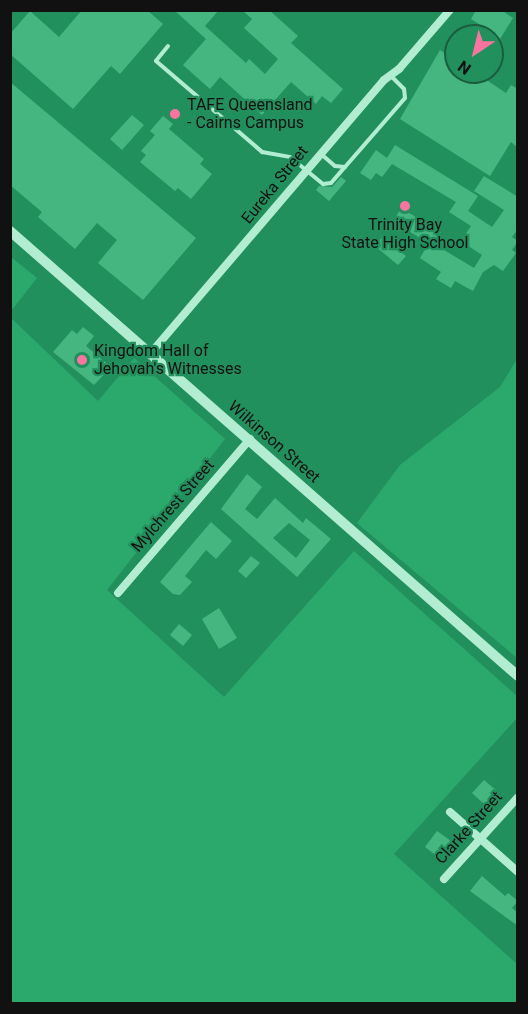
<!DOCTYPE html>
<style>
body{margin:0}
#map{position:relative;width:528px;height:1014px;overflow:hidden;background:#21905d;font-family:Roboto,sans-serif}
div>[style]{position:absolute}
.green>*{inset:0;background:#2ba96d}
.building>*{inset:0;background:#46b681}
.service>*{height:4px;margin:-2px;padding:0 2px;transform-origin:2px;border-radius:2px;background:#b2edd1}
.minor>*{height:8px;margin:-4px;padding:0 4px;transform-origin:4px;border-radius:4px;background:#b2edd1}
.tertiary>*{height:10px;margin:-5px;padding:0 5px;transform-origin:5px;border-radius:5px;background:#b2edd1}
.dots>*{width:16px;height:16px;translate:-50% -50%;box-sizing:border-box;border:3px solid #21905d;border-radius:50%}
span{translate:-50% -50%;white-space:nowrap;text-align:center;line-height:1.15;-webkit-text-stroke:4.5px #21905d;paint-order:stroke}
.poi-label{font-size:16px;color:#111}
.left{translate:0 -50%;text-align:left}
.street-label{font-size:16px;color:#111}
.frame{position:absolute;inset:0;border:12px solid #111;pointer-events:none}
.north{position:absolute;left:444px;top:24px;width:60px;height:60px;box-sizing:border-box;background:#21905d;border:2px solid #1b5d3f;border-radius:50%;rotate:215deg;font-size:16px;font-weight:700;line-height:24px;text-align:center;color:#111}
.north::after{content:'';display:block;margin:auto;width:21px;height:27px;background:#f9749e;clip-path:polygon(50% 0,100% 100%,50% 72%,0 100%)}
</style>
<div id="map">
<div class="green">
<div style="clip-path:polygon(11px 257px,37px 278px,11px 311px)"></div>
<div style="clip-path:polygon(10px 317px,98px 401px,134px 358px,225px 439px,107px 590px,224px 697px,354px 551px,517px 696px,517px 718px,394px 854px,517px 964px,517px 1003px,11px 1003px)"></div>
<div style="clip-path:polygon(517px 359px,517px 658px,357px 523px,400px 465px,500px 387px)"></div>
</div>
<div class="building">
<div style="clip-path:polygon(82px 10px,147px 10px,163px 24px,120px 74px,111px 66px,73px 109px,10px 54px,10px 34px,30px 11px,59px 37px)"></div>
<div style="clip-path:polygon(174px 10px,219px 10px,205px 26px,246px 63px,249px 59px,265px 74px,278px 59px,244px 28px,252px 19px,242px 10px,269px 10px,298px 36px,291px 43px,343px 89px,331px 103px,322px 96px,316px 104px,291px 82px,262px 115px,220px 77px,210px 89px,183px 65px,206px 39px)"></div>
<div style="clip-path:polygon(476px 10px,501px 10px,513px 18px,492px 52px,492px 36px,476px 36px,482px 26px,471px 19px)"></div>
<div style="clip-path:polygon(440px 50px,456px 60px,456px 72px,480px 72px,479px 75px,506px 93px,511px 85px,518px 89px,518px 148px,511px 142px,490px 176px,400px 119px)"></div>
<div style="clip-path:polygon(10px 82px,196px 238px,143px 300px,98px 263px,117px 240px,97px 223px,75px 249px,38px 217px,42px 212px,10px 185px)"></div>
<div style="clip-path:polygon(132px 115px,144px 125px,122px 150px,110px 139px)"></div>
<div style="clip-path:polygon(163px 116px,173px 124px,169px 129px,204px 159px,200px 164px,212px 174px,191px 199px,178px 188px,175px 191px,140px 162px,146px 155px,141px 151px,155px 135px,150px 131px)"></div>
<div style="clip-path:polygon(395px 145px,478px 196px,468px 211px,492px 227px,504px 210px,474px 191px,484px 176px,518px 197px,518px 229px,512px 237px,518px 241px,512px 250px,516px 253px,503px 271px,494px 265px,483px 272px,473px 291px,455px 281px,451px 288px,436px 279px,441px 272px,420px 258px,429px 243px,393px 222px,401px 208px,441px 232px,434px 244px,474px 268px,482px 255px,461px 241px,471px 226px,449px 212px,456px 202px,392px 164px,382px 177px,376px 173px,371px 180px,360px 173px,376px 150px,387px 158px)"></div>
<div style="clip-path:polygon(341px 177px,346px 181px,329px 201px,316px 190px,319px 186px,332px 187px)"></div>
<div style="clip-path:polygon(382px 237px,406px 256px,398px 265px,375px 246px)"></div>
<div style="clip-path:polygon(83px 327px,94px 336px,86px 346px,111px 367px,94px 385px,53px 352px,72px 330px,77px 334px)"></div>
<div style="clip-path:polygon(evenodd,247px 474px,262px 487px,245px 509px,257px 519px,275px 498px,303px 523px,306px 518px,331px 539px,297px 577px,221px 509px,247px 474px,289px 523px,310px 540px,296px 558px,273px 538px,289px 523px)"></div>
<div style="clip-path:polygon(211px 522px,232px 541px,216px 559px,206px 550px,185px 576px,192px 582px,180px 595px,173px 594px,160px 582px)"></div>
<div style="clip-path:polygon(251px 556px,260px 563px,246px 578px,238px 571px)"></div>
<div style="clip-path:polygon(219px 608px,237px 638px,219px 649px,202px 619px)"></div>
<div style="clip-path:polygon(179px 624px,192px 635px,183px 646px,170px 635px)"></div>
<div style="clip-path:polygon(484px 780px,497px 791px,485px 805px,472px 793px)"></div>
<div style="clip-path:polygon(437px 831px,451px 841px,438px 857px,425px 847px)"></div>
<div style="clip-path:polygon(482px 876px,505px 896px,508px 893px,518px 901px,512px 908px,518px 913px,518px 926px,470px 891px)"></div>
</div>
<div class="service">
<div style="left:168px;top:46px;width:19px;rotate:129deg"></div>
<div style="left:156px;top:61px;width:140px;rotate:40.6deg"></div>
<div style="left:262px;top:152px;width:28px;rotate:10deg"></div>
<div style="left:290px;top:157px;width:43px;rotate:39.3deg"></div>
<div style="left:323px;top:184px;width:8px;rotate:-7deg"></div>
<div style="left:331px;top:183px;width:21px;rotate:-49deg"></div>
<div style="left:321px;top:154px;width:18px;rotate:41deg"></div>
<div style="left:335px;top:166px;width:10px;rotate:6deg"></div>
<div style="left:345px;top:167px;width:91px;rotate:-49deg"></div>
<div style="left:405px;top:98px;width:9px;rotate:-96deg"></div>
<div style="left:404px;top:89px;width:18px;rotate:-135deg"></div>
</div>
<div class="minor">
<div style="left:150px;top:354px;width:360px;rotate:-49.5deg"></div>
<div style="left:384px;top:80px;width:19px;rotate:-36deg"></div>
<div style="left:399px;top:69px;width:78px;rotate:-49.2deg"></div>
<div style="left:118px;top:593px;width:203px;rotate:-49.4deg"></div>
<div style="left:450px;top:812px;width:91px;rotate:41.4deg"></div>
<div style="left:444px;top:879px;width:110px;rotate:-47.9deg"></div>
</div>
<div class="tertiary">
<div style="left:10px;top:231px;width:675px;rotate:41.22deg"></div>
</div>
<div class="dots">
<div style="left:175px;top:114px;background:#f9749e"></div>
<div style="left:405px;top:206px;background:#f9749e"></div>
<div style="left:82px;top:360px;background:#f9749e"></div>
</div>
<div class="poi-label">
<span class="left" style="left:187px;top:114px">TAFE Queensland<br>- Cairns Campus</span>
<span style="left:405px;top:234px">Trinity Bay<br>State High School</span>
<span class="left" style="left:94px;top:360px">Kingdom Hall of<br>Jehovah's Witnesses</span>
</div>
<div class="street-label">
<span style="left:275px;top:185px;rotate:-51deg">Eureka Street</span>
<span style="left:274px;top:442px;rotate:41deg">Wilkinson Street</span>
<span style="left:173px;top:506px;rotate:-49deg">Mylchrest Street</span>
<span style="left:469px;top:828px;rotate:-48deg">Clarke Street</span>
</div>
<div class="frame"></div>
<div class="north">N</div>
</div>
